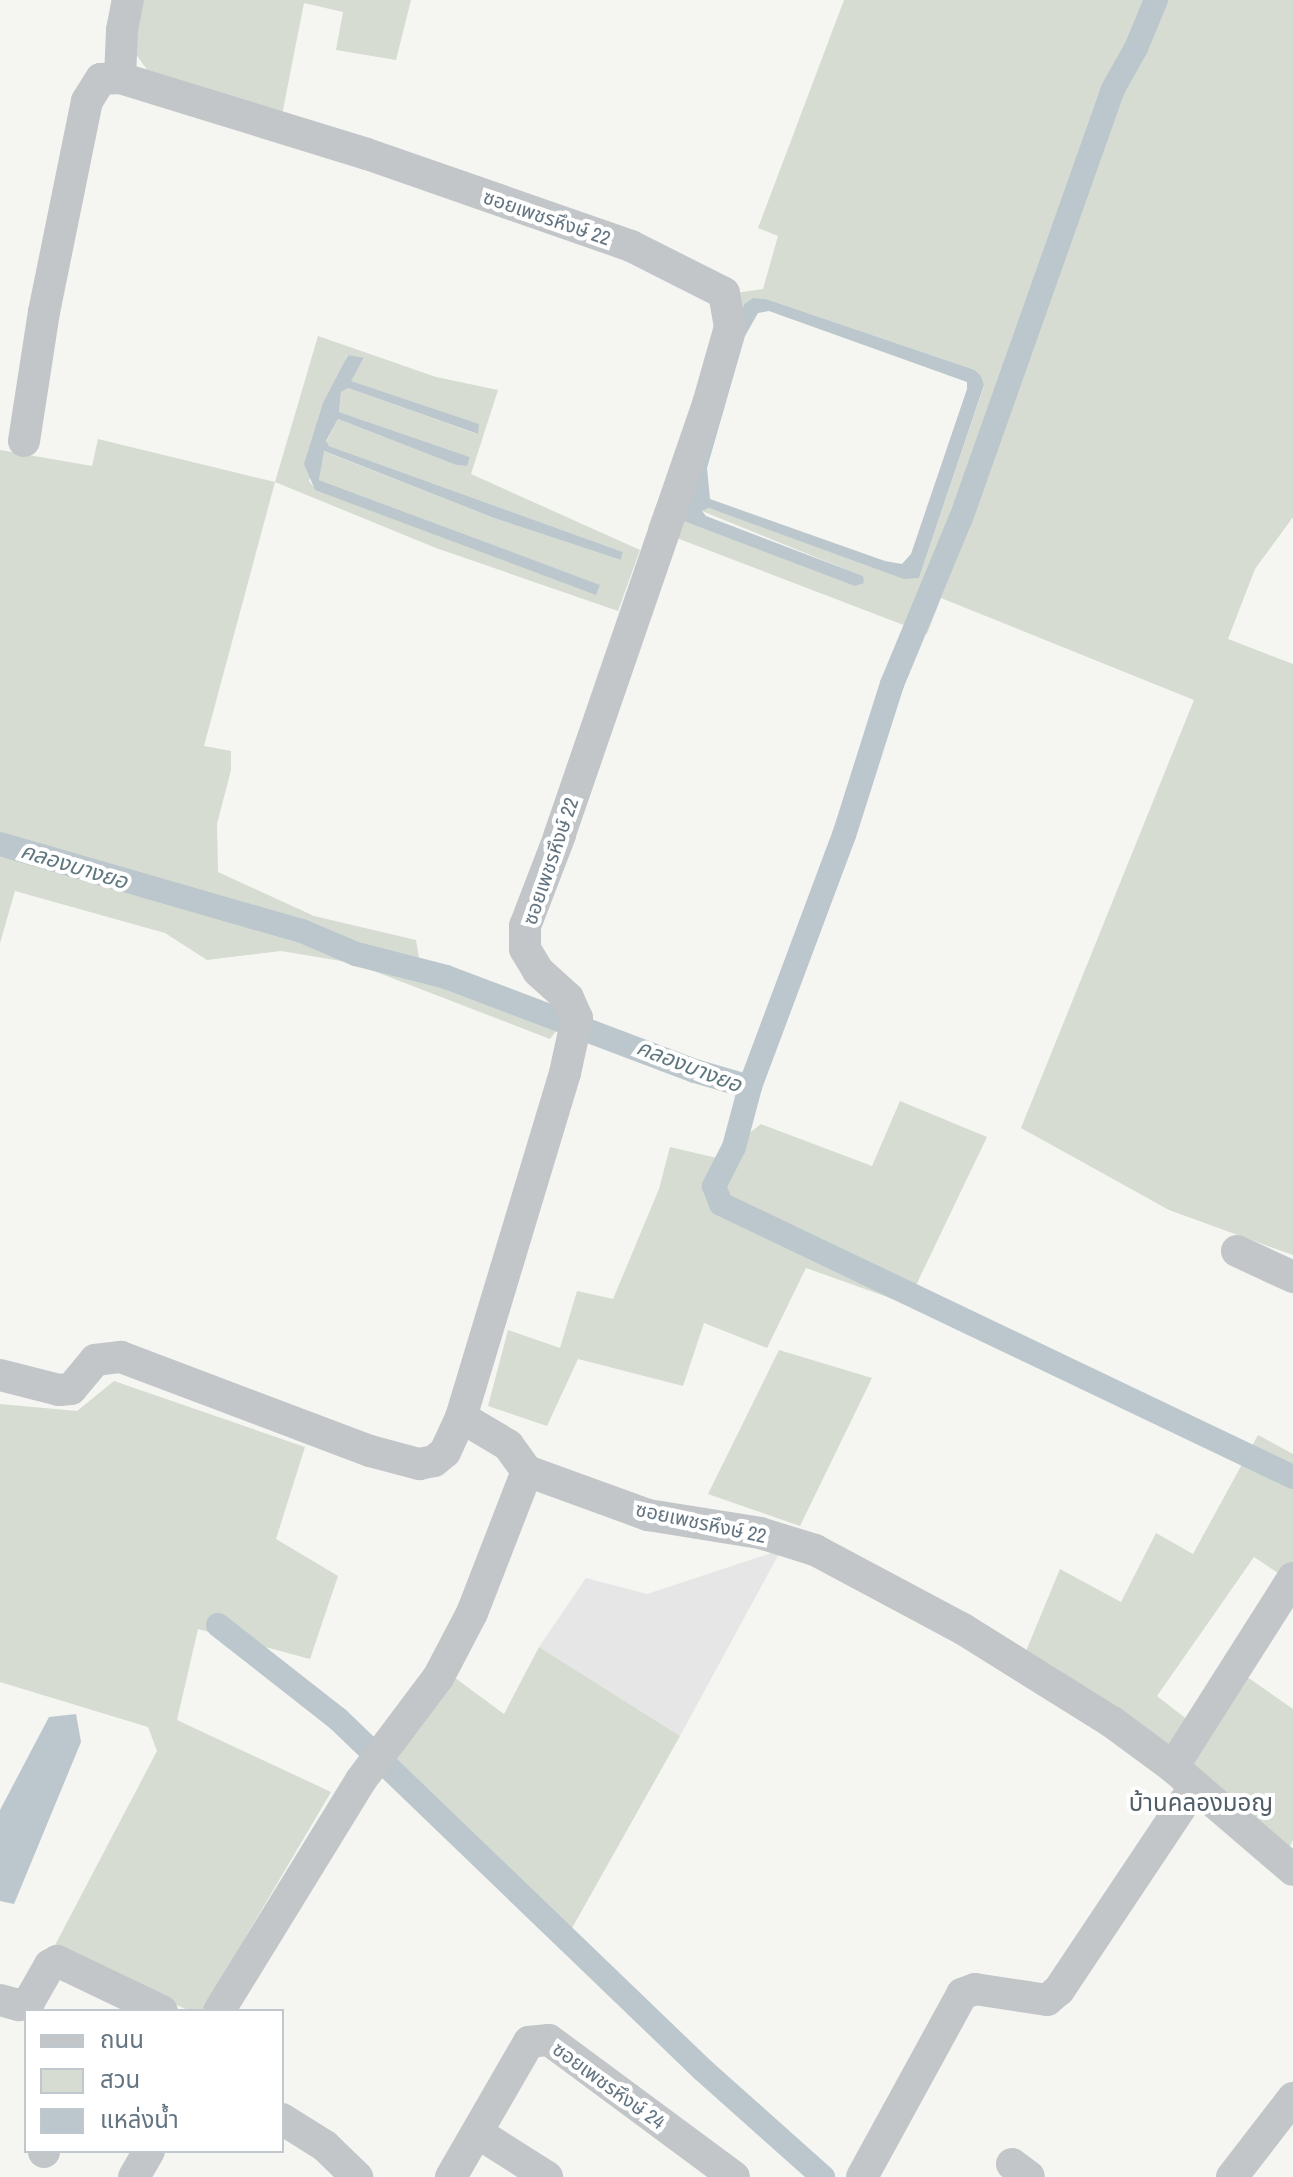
<!DOCTYPE html>
<meta charset="utf-8">
<style>
body{margin:0}
#map{position:relative;width:1293px;height:2177px;overflow:hidden;background:#f5f5f1;font-family:"Archivo Narrow","Noto Sans Thai",sans-serif}
div>[style]{position:absolute}
.built>*{inset:0;background:#e5e6e5}
.green>*{inset:0;background:#d6dcd2}
.water>*{inset:0;background:#bbc7cc}
.canal>*{height:24px;margin:-12px;padding:0 12px;transform-origin:12px;border-radius:12px;background:#bbc7cc}
.minor>*{height:32px;margin:-16px;padding:0 16px;transform-origin:16px;border-radius:16px;background:#c2c6c9}
span{translate:-50% -50%;white-space:nowrap;text-align:center;line-height:1.15;-webkit-text-stroke:8px #fff;paint-order:stroke}
.street-label{font-size:20px;color:#647582}
.water-label{font-size:22px;color:#5f777f;font-style:italic}
.quarter-label{font-size:24px;color:#525e67}
.legend{position:absolute;left:24px;top:2009px;width:260px;height:144px;box-sizing:border-box;background:#fff;border:2px solid #c1c8cd;margin:0;padding:10px 14px;list-style:none;font-size:24px;color:#647582}
.legend li{display:flex;align-items:center;gap:16px;height:40px}
.legend b{width:40px;border:2px solid #c1c8cd}
</style>
<div id="map">
<div class="built">
<div style="clip-path:polygon(781px 1550px,680px 1736px,539px 1647px,586px 1578px,647px 1594px)"></div>
</div>
<div class="green">
<div style="clip-path:polygon(125px 0,411px 0,396px 60px,336px 50px,343px 12px,304px 3px,282px 115px,153px 78px,115px 25px)"></div>
<div style="clip-path:polygon(evenodd,844px 0,1293px 0,1293px 517px,1255px 569px,1228px 639px,1293px 664px,1293px 1255px,1169px 1210px,1021px 1128px,1194px 700px,941px 598px,927px 634px,648px 527px,736px 293px,763px 289px,778px 236px,758px 228px,844px 0,753px 298px,766px 299px,975px 370px,981px 376px,984px 386px,919px 578px,709px 508px,702px 511px,862px 576px,864px 583px,681px 511px,744px 304px,753px 298px)"></div>
<div style="clip-path:polygon(evenodd,318px 336px,436px 377px,498px 390px,471px 474px,640px 550px,618px 611px,436px 548px,275px 482px,204px 746px,231px 751px,231px 770px,217px 824px,218px 872px,314px 916px,416px 940px,420px 964px,566px 1018px,550px 1039px,353px 963px,281px 951px,207px 960px,165px 933px,15px 891px,0 943px,0 450px,92px 466px,98px 439px,275px 482px,318px 336px,347px 355px,364px 359px,350px 381px,478px 424px,477px 434px,348px 388px,341px 392px,339px 412px,470px 457px,467px 466px,456px 465px,338px 419px,326px 442px,329px 446px,623px 552px,621px 560px,494px 518px,323px 451px,319px 480px,599px 585px,596px 594px,316px 490px,309px 481px,347px 355px)"></div>
<div style="clip-path:polygon(900px 1101px,987px 1137px,907px 1304px,806px 1268px,767px 1348px,704px 1323px,683px 1386px,578px 1359px,547px 1426px,488px 1406px,508px 1330px,560px 1348px,577px 1291px,613px 1299px,659px 1189px,670px 1147px,717px 1158px,761px 1124px,872px 1166px)"></div>
<div style="clip-path:polygon(779px 1350px,872px 1378px,800px 1526px,708px 1494px)"></div>
<div style="clip-path:polygon(114px 1381px,305px 1447px,276px 1539px,338px 1576px,310px 1659px,198px 1629px,177px 1720px,331px 1792px,202px 2011px,190px 2011px,53px 1949px,157px 1751px,148px 1727px,0 1682px,0 1404px,77px 1411px)"></div>
<div style="clip-path:polygon(1258px 1435px,1293px 1454px,1293px 1583px,1254px 1557px,1157px 1696px,1193px 1724px,1228px 1671px,1250px 1679px,1293px 1709px,1293px 1840px,1286px 1854px,1026px 1651px,1060px 1569px,1121px 1602px,1156px 1533px,1193px 1554px)"></div>
<div style="clip-path:polygon(539px 1647px,680px 1736px,567px 1937px,556px 1939px,382px 1768px,451px 1675px,504px 1714px)"></div>
</div>
<div class="water">
<div style="clip-path:polygon(evenodd,753px 298px,766px 299px,975px 370px,981px 376px,984px 385px,919px 578px,904px 579px,709px 508px,702px 511px,706px 516px,863px 576px,864px 583px,855px 586px,684px 521px,681px 512px,744px 304px,753px 298px,769px 311px,967px 382px,967px 389px,911px 554px,902px 564px,885px 561px,710px 499px,707px 468px,745px 336px,758px 313px,769px 311px)"></div>
<div style="clip-path:polygon(348px 355px,364px 358px,351px 381px,479px 424px,478px 434px,348px 388px,341px 392px,339px 412px,470px 457px,467px 466px,456px 465px,338px 419px,326px 441px,329px 446px,623px 552px,621px 560px,494px 518px,324px 451px,319px 480px,600px 585px,596px 595px,315px 490px,304px 464px,323px 403px)"></div>
<div style="clip-path:polygon(76px 1714px,81px 1742px,14px 1904px,0 1901px,0 1810px,49px 1717px)"></div>
</div>
<div class="canal">
<div style="left:1156px;top:0;width:52px;rotate:112.6deg"></div>
<div style="left:1136px;top:48px;width:47px;rotate:119.3deg"></div>
<div style="left:1113px;top:89px;width:457px;rotate:109.5deg"></div>
<div style="left:960px;top:520px;width:178px;rotate:112.5deg"></div>
<div style="left:892px;top:684px;width:158px;rotate:107.6deg"></div>
<div style="left:844px;top:835px;width:269px;rotate:110.5deg"></div>
<div style="left:750px;top:1087px;width:62px;rotate:104.9deg"></div>
<div style="left:734px;top:1147px;width:44px;rotate:117.1deg"></div>
<div style="left:714px;top:1186px;width:19px;rotate:69deg"></div>
<div style="left:721px;top:1204px;width:634px;rotate:25.51deg"></div>
<div style="left:0;top:844px;width:314px;rotate:16.1deg"></div>
<div style="left:302px;top:931px;width:59px;rotate:23.1deg"></div>
<div style="left:356px;top:954px;width:93px;rotate:14.3deg"></div>
<div style="left:446px;top:977px;width:266px;rotate:20.7deg"></div>
<div style="left:695px;top:1071px;width:57px;rotate:16.2deg"></div>
<div style="left:218px;top:1625px;width:152px;rotate:38.1deg"></div>
<div style="left:338px;top:1719px;width:506px;rotate:43.88deg"></div>
<div style="left:703px;top:2070px;width:161px;rotate:41.7deg"></div>
</div>
<div class="minor">
<div style="left:120px;top:78px;width:48px;rotate:-87.6deg"></div>
<div style="left:122px;top:30px;width:31px;rotate:-79deg"></div>
<div style="left:24px;top:441px;width:131px;rotate:-81.2deg"></div>
<div style="left:44px;top:312px;width:215px;rotate:-78.5deg"></div>
<div style="left:87px;top:101px;width:26px;rotate:-58deg"></div>
<div style="left:101px;top:79px;width:19px;rotate:-3deg"></div>
<div style="left:120px;top:78px;width:258px;rotate:17.1deg"></div>
<div style="left:367px;top:154px;width:280px;rotate:19.2deg"></div>
<div style="left:631px;top:246px;width:104px;rotate:26.8deg"></div>
<div style="left:724px;top:293px;width:35px;rotate:80deg"></div>
<div style="left:730px;top:327px;width:80px;rotate:105.9deg"></div>
<div style="left:708px;top:404px;width:456px;rotate:109deg"></div>
<div style="left:560px;top:835px;width:97px;rotate:111deg"></div>
<div style="left:525px;top:926px;width:23px;rotate:90deg"></div>
<div style="left:525px;top:949px;width:26px;rotate:59deg"></div>
<div style="left:538px;top:971px;width:40px;rotate:42deg"></div>
<div style="left:568px;top:998px;width:22px;rotate:66deg"></div>
<div style="left:577px;top:1018px;width:56px;rotate:102.3deg"></div>
<div style="left:565px;top:1073px;width:359px;rotate:106.8deg"></div>
<div style="left:461px;top:1417px;width:55px;rotate:30.8deg"></div>
<div style="left:508px;top:1445px;width:32px;rotate:54deg"></div>
<div style="left:527px;top:1471px;width:129px;rotate:20deg"></div>
<div style="left:648px;top:1515px;width:113px;rotate:9.1deg"></div>
<div style="left:760px;top:1533px;width:58px;rotate:17.2deg"></div>
<div style="left:815px;top:1550px;width:168px;rotate:28.1deg"></div>
<div style="left:963px;top:1629px;width:176px;rotate:32deg"></div>
<div style="left:1112px;top:1722px;width:76px;rotate:36.4deg"></div>
<div style="left:1173px;top:1767px;width:158px;rotate:40.6deg"></div>
<div style="left:1237px;top:1251px;width:62px;rotate:24.9deg"></div>
<div style="left:0;top:1375px;width:61px;rotate:14.3deg"></div>
<div style="left:59px;top:1390px;width:12px;rotate:-5deg"></div>
<div style="left:71px;top:1389px;width:38px;rotate:-50deg"></div>
<div style="left:95px;top:1360px;width:26px;rotate:-7deg"></div>
<div style="left:121px;top:1357px;width:266px;rotate:20.7deg"></div>
<div style="left:370px;top:1451px;width:51px;rotate:14.9deg"></div>
<div style="left:419px;top:1464px;width:15px;rotate:-11deg"></div>
<div style="left:434px;top:1461px;width:14px;rotate:-39deg"></div>
<div style="left:445px;top:1452px;width:38px;rotate:-65deg"></div>
<div style="left:1173px;top:1767px;width:224px;rotate:-57.6deg"></div>
<div style="left:0;top:2000px;width:20px;rotate:15deg"></div>
<div style="left:19px;top:2005px;width:12px;rotate:-24deg"></div>
<div style="left:30px;top:2000px;width:40px;rotate:-60.3deg"></div>
<div style="left:50px;top:1965px;width:8px;rotate:-30deg"></div>
<div style="left:57px;top:1961px;width:116px;rotate:25.5deg"></div>
<div style="left:219px;top:2011px;width:271px;rotate:-58.4deg"></div>
<div style="left:361px;top:1780px;width:130px;rotate:-53.1deg"></div>
<div style="left:439px;top:1676px;width:71px;rotate:-62.4deg"></div>
<div style="left:472px;top:1613px;width:152px;rotate:-68.8deg"></div>
<div style="left:282px;top:2119px;width:51px;rotate:32.1deg"></div>
<div style="left:325px;top:2146px;width:45px;rotate:44.1deg"></div>
<div style="left:478px;top:2133px;width:82px;rotate:32.5deg"></div>
<div style="left:44px;top:2152px;width:1px;rotate:-90deg"></div>
<div style="left:1012px;top:2164px;width:21px;rotate:37deg"></div>
<div style="left:134px;top:2177px;width:30px;rotate:-60deg"></div>
<div style="left:451px;top:2177px;width:156px;rotate:-60deg"></div>
<div style="left:529px;top:2042px;width:20px;rotate:-6deg"></div>
<div style="left:549px;top:2040px;width:230px;rotate:36.5deg"></div>
<div style="left:862px;top:2177px;width:209px;rotate:-61.3deg"></div>
<div style="left:962px;top:1994px;width:14px;rotate:-21deg"></div>
<div style="left:975px;top:1989px;width:73px;rotate:8.7deg"></div>
<div style="left:1047px;top:2000px;width:16px;rotate:-40deg"></div>
<div style="left:1059px;top:1990px;width:245px;rotate:-56.3deg"></div>
<div style="left:1232px;top:2177px;width:100px;rotate:-52.3deg"></div>
</div>
<div class="street-label">
<span style="left:547px;top:217px;rotate:19deg">ซอยเพชรหึงษ์ 22</span>
<span style="left:550px;top:861px;rotate:-71deg">ซอยเพชรหึงษ์ 22</span>
<span style="left:701px;top:1522px;rotate:12deg">ซอยเพชรหึงษ์ 22</span>
<span style="left:609px;top:2085px;rotate:36deg">ซอยเพชรหึงษ์ 24</span>
</div>
<div class="water-label">
<span style="left:74px;top:866px;rotate:17deg">คลองบางยอ</span>
<span style="left:689px;top:1066px;rotate:21deg">คลองบางยอ</span>
</div>
<div class="quarter-label">
<span style="left:1201px;top:1803px">บ้านคลองมอญ</span>
</div>
<ul class="legend">
<li><b style="height:10px;background:#c2c6c9"></b>ถนน</li>
<li><b style="height:22px;background:#d6dcd2"></b>สวน</li>
<li><b style="height:22px;background:#bbc7cc"></b>แหล่งน้ำ</li>
</ul>
</div>
